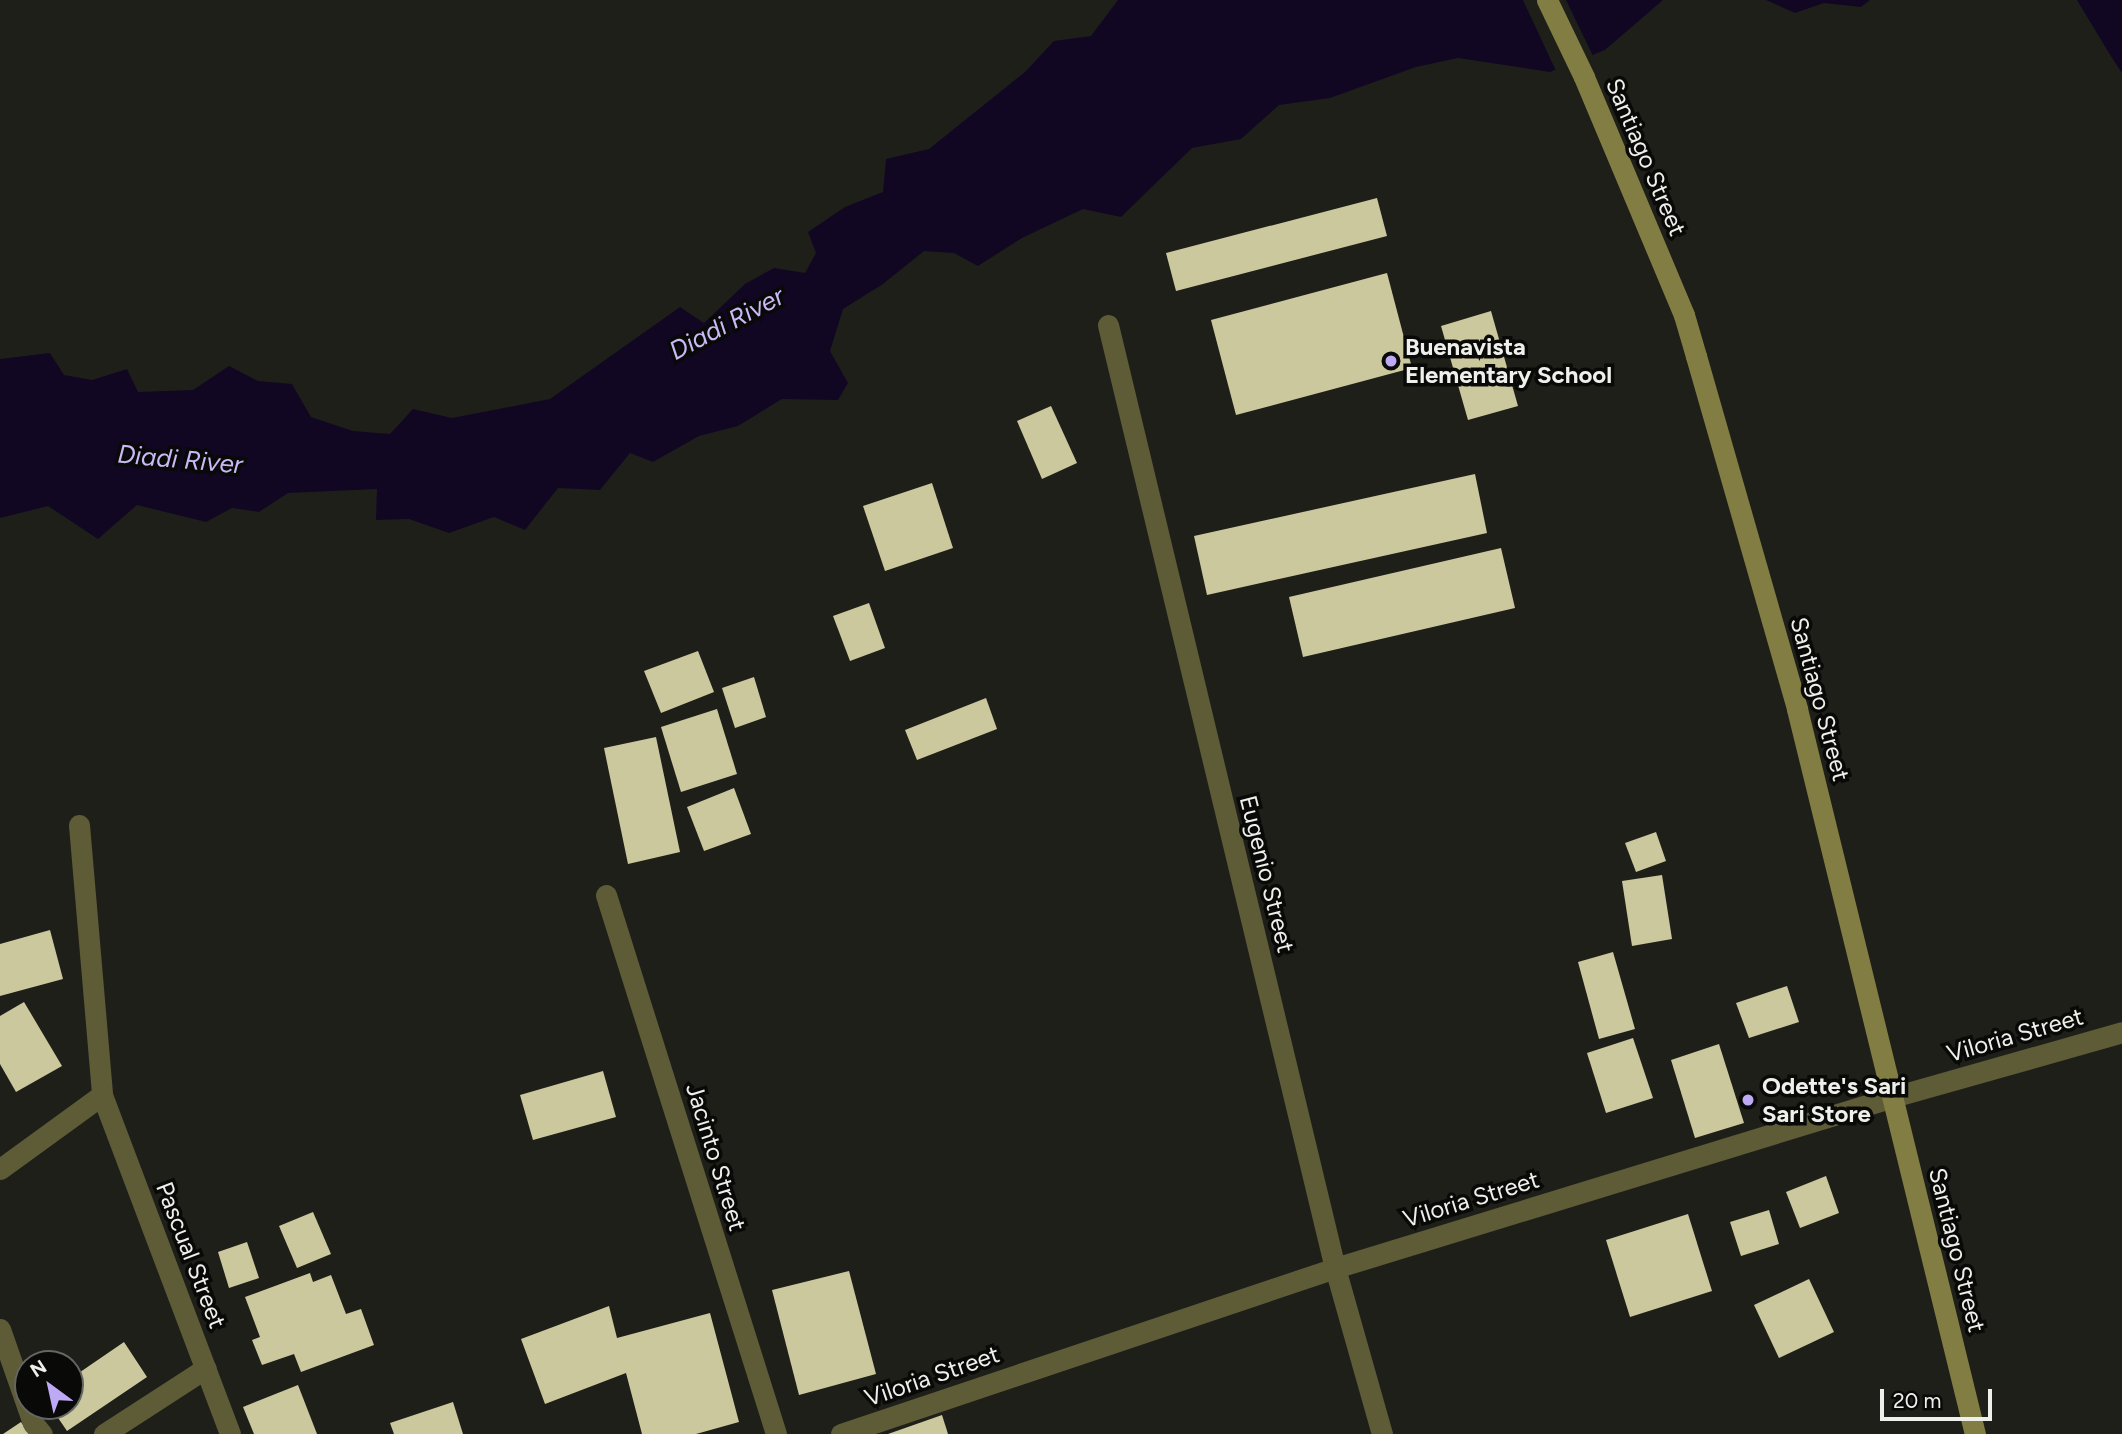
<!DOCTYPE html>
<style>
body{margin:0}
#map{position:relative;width:2122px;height:1434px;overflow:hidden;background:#1f1f1a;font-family:Figtree,sans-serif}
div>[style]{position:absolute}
.water>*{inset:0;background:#110723}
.pier>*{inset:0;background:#1f1f1a}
.building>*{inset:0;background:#ccc89e}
.street>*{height:21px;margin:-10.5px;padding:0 10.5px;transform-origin:10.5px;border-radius:10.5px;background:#5e5b37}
.secondary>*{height:21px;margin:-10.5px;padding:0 10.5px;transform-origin:10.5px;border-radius:10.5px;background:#827d42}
.dots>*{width:19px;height:19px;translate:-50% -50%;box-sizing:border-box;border:4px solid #090907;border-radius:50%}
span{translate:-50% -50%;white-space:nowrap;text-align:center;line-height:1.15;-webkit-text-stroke:7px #090907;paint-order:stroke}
.street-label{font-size:24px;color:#efefec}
.poi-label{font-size:24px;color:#efefec;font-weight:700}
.left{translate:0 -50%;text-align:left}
.water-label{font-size:26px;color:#c9b9f6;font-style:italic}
.north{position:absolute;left:14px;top:1350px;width:70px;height:70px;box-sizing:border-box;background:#090907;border:2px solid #656563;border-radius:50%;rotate:327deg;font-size:19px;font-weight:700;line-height:28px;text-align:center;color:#efefec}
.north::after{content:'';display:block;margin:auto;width:24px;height:32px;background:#bea9f5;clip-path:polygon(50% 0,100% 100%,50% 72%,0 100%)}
.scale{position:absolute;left:1880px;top:1389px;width:112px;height:32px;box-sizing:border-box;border:4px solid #efefec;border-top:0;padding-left:9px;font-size:21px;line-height:24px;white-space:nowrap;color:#efefec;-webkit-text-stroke:5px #090907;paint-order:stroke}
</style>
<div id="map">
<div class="water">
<div style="clip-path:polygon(1118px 0,1663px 0,1605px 50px,1550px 72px,1458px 58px,1416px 67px,1330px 98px,1279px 105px,1241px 139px,1192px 148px,1121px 217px,1083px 209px,1022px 238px,978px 266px,954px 253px,924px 251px,883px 284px,843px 309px,830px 351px,848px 383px,838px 400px,782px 399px,738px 426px,699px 436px,653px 462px,630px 453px,600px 490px,558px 488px,525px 530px,494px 517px,449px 533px,409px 519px,376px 520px,377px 489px,288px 493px,259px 512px,232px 508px,206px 522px,137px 505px,98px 539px,48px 506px,0 518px,0 359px,50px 353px,64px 375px,92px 380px,127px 369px,138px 392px,193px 390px,229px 366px,258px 381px,292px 384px,311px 417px,353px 431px,390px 434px,413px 409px,452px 418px,550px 399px,680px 307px,704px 323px,745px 284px,774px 268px,805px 273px,816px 253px,808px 232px,845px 207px,883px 192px,886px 159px,929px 149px,1025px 72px,1054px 41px,1091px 36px)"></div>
<div style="clip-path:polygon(1766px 0,1870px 0,1861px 7px,1824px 3px,1795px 13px)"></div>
<div style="clip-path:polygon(2077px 0,2122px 0,2122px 73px,2112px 58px)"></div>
</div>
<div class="pier">
<div style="clip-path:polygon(1523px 0,1566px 0,1594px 58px,1557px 73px)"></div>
</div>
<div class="building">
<div style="clip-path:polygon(1377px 198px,1387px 236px,1176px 291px,1166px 253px)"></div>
<div style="clip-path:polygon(1387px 273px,1412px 368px,1236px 415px,1211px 320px)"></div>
<div style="clip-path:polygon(1491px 311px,1518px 406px,1468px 420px,1441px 326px)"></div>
<div style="clip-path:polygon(1051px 406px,1077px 463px,1042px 479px,1017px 421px)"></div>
<div style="clip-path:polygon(1475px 474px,1487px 533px,1207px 595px,1194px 536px)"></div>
<div style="clip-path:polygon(932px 483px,953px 548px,885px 571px,863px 506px)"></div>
<div style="clip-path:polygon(1501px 548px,1515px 608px,1303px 657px,1289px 597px)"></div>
<div style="clip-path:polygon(869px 603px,885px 648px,850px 661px,833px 616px)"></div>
<div style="clip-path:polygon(698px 651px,714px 692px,661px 713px,644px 671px)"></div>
<div style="clip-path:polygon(754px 677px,766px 717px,735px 728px,722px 688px)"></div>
<div style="clip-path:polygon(986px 698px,997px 729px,917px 760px,905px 730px)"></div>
<div style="clip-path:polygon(717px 709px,737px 774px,681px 792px,661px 727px)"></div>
<div style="clip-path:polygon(656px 737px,680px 852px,628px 864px,604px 748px)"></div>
<div style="clip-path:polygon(734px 788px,751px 834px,704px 851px,687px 807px)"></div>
<div style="clip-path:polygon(1656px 832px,1666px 861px,1636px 872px,1625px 843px)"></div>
<div style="clip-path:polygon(1662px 875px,1672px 939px,1632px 946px,1622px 881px)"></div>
<div style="clip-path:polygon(50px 930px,63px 979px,0 996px,0 944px)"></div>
<div style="clip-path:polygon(1613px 952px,1635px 1029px,1599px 1039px,1578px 962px)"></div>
<div style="clip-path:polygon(1787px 986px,1799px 1022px,1749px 1038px,1736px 1003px)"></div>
<div style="clip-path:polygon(24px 1002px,62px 1066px,16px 1092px,0 1064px,0 1016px)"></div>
<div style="clip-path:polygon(1633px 1038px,1653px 1098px,1606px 1113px,1587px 1053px)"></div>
<div style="clip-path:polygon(1719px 1044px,1744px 1123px,1695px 1138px,1671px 1060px)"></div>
<div style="clip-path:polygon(603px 1071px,616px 1117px,533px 1140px,520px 1095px)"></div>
<div style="clip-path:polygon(1826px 1176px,1839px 1213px,1800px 1228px,1786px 1192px)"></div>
<div style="clip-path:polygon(1769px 1210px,1779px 1244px,1741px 1256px,1730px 1222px)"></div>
<div style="clip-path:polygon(313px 1212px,331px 1254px,297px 1268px,279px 1226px)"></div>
<div style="clip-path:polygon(1688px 1214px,1712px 1291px,1630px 1317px,1606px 1240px)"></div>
<div style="clip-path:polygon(247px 1242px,259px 1278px,229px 1288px,218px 1252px)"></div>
<div style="clip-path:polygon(849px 1271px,876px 1374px,799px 1395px,772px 1290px)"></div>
<div style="clip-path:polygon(310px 1273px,313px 1282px,331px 1275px,346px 1314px,361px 1309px,374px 1345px,301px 1372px,294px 1354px,262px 1365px,252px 1340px,260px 1337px,245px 1297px)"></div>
<div style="clip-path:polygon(1809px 1279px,1834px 1332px,1779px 1358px,1754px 1305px)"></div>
<div style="clip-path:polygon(609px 1306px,617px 1338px,710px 1313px,739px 1422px,696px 1434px,642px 1434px,626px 1373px,545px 1404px,521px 1339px)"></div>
<div style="clip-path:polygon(124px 1342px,147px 1377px,67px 1431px,50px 1406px,70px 1406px,70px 1379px)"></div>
<div style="clip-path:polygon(298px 1385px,317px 1434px,254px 1434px,243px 1407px)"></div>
<div style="clip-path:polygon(453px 1402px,463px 1434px,394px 1434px,390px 1423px)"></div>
<div style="clip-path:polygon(942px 1415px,948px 1434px,888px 1434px)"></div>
<div style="clip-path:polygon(21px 1422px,29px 1434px,3px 1434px)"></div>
</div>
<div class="street">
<div style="left:1108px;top:325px;width:970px;rotate:76.47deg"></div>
<div style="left:1335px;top:1268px;width:173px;rotate:74.2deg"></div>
<div style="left:79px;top:825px;width:271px;rotate:85.1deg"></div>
<div style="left:102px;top:1095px;width:362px;rotate:69.3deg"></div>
<div style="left:606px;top:895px;width:565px;rotate:72.49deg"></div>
<div style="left:0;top:1169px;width:126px;rotate:-36deg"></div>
<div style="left:0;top:1329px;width:100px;rotate:70.7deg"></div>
<div style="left:33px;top:1423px;width:14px;rotate:51deg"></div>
<div style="left:104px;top:1434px;width:121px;rotate:-32.9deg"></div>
<div style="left:841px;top:1434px;width:521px;rotate:-18.57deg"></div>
<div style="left:1335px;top:1268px;width:584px;rotate:-17.04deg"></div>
<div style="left:1893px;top:1097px;width:238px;rotate:-15.8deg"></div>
</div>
<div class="secondary">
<div style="left:1547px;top:0;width:85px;rotate:64.3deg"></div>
<div style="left:1584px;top:77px;width:258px;rotate:67.2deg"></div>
<div style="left:1684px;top:315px;width:43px;rotate:73.7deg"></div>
<div style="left:1696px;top:356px;width:367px;rotate:74deg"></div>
<div style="left:1797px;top:709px;width:747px;rotate:76.21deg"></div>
</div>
<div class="dots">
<div style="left:1391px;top:361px;background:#bea9f5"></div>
<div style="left:1748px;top:1100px;background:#bea9f5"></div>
</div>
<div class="street-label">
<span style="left:1646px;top:157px;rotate:67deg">Santiago Street</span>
<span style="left:1820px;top:699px;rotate:75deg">Santiago Street</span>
<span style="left:1267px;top:874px;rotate:76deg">Eugenio Street</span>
<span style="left:2015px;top:1035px;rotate:-16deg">Viloria Street</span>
<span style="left:716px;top:1157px;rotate:73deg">Jacinto Street</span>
<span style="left:1471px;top:1199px;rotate:-17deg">Viloria Street</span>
<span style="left:1957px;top:1250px;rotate:76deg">Santiago Street</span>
<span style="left:191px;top:1255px;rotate:69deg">Pascual Street</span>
<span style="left:932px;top:1376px;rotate:-19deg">Viloria Street</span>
</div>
<div class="poi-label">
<span class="left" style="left:1405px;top:361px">Buenavista<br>Elementary School</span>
<span class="left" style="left:1762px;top:1100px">Odette's Sari<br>Sari Store</span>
</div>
<div class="water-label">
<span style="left:727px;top:324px;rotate:-28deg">Diadi River</span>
<span style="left:180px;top:460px;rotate:5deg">Diadi River</span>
</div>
<div class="north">N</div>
<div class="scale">20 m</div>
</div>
